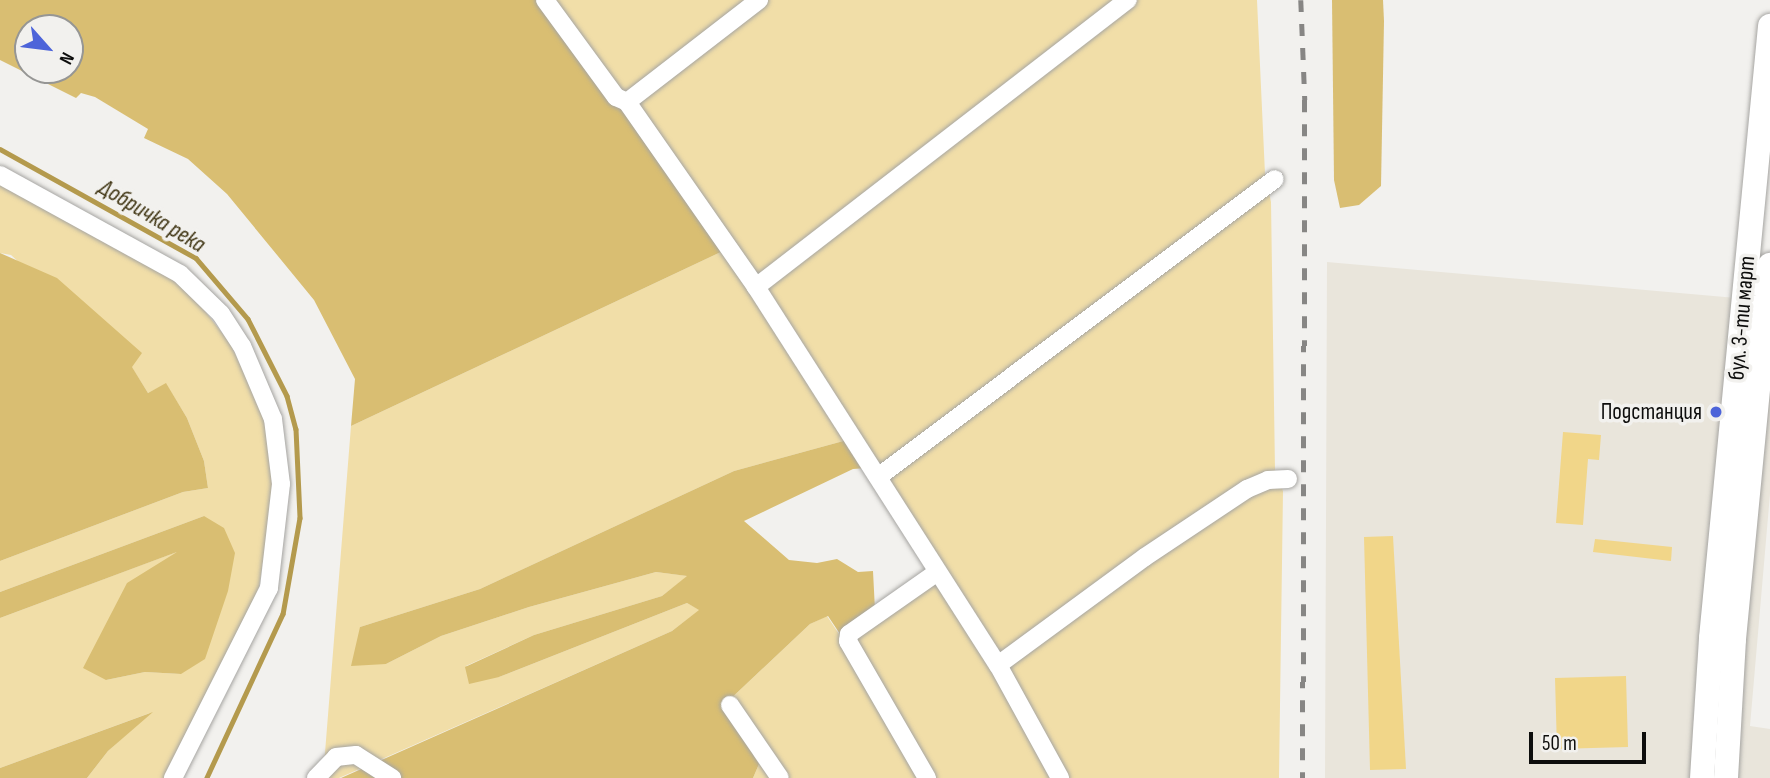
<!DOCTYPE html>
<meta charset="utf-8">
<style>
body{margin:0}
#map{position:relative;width:1770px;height:778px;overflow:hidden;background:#f2f1ee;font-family:"Sofia Sans Condensed",sans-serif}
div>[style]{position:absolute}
.built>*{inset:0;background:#e9e5db}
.green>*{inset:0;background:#f1dea8}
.forest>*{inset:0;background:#d9be72}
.stream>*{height:4.5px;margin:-2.25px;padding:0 2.25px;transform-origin:2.25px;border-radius:2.25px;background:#b49a4d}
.building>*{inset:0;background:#f1d689}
.roads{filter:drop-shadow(0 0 2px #a6a5a2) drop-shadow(0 0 2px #a6a5a2)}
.street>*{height:18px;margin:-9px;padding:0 9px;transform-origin:9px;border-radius:9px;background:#fff}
.secondary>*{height:24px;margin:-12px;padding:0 12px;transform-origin:12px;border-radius:12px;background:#fff}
.rail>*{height:4.5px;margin-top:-2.25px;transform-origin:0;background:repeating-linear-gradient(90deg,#878684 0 12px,transparent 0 24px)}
.dots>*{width:19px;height:19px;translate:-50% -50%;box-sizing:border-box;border:4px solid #f2f1ee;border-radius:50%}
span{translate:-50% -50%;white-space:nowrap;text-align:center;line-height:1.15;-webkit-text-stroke:7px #f2f1ee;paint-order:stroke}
.street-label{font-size:23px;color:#0d0d0c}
.poi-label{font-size:23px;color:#0d0d0c}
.right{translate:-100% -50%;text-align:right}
.water-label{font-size:24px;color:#3e3311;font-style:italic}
.north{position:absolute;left:14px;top:14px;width:70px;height:70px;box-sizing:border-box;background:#f2f1ee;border:2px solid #969694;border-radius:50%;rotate:118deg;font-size:19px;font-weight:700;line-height:28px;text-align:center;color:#0d0d0c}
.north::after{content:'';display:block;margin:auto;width:24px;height:32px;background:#4d64d9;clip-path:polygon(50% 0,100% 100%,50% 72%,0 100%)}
.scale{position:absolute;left:1529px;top:732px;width:117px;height:32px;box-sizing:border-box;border:4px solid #0d0d0c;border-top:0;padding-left:9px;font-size:21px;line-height:24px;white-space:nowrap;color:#0d0d0c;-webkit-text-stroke:5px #f2f1ee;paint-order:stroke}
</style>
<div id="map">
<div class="built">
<div style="clip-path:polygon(1327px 262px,1770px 301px,1770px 494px,1750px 726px,1770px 729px,1770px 778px,1325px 778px)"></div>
</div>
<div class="green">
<div style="clip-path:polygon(551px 0,1257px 0,1265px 174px,1271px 202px,1275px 470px,1283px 491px,1279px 778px,753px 778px,759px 764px,724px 705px,810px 624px,827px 616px,839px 634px,930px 571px,622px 94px)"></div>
<div style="clip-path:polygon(0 183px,162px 269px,193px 296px,230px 343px,263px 413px,274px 454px,273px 497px,259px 587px,176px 778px,87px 778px,108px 751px,150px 713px,0 768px,0 618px,182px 550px,106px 680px,145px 672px,181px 674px,204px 516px,0 592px,0 561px,183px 492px,208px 488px,204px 461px,187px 418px,166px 384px,148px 393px,131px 366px,11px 255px,0 253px)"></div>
<div style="clip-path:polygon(723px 251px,847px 440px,734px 471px,480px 589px,360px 627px,386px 664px,441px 636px,529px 607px,656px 572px,688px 576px,662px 596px,534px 635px,466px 666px,499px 677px,687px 603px,700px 610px,672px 631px,339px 778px,323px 778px,351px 426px)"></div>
</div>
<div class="forest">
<div style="clip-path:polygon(evenodd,0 0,538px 0,621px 104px,723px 251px,351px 426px,355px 379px,314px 300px,227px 194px,188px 159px,144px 138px,148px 129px,95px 97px,81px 93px,76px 98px,0 60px,0 0,28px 28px,70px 28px,70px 70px,28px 70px,28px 28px)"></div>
<div style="clip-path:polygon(1332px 0,1383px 0,1384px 21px,1381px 186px,1359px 205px,1340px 208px,1334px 180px)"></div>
<div style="clip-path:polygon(0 253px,57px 278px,142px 353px,132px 367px,148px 393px,166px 383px,187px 418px,204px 461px,208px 488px,183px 492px,0 561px)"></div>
<div style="clip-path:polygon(847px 440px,866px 468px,853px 469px,744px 521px,789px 560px,817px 563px,837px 559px,858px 572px,873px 571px,875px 610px,840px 634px,828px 616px,810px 624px,724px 705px,759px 764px,753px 778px,341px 778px,672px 631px,699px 610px,687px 603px,499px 677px,469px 684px,465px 667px,534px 635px,662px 596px,687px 576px,656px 572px,529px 607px,441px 636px,386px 664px,351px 666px,360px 627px,480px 589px,734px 471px)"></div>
<div style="clip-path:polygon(204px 516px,224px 528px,235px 553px,228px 591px,205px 659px,181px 674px,145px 672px,106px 680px,83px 668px,127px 583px,177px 552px,0 618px,0 592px)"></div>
<div style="clip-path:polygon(153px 712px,108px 751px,87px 778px,0 778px,0 768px)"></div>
</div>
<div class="stream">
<div style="left:0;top:149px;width:224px;rotate:29.1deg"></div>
<div style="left:196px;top:258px;width:80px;rotate:49.6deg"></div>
<div style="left:248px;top:319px;width:86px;rotate:63.1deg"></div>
<div style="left:287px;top:396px;width:34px;rotate:75deg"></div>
<div style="left:296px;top:429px;width:89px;rotate:87.4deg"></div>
<div style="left:300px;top:518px;width:97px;rotate:100deg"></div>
<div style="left:283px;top:614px;width:181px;rotate:114.9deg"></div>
</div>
<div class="building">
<div style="clip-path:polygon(1563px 432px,1601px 435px,1599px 460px,1588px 459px,1583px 525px,1556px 523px)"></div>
<div style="clip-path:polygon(1393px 536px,1406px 769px,1370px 770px,1364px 537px)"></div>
<div style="clip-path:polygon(1595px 539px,1672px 547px,1671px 561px,1593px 552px)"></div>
<div style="clip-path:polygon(1626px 676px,1628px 747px,1557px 749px,1555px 678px)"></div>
</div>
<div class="roads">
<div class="street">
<div style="left:545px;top:0;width:120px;rotate:53.8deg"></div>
<div style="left:616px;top:97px;width:12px;rotate:24deg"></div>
<div style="left:627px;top:102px;width:226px;rotate:55.1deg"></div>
<div style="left:756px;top:287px;width:449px;rotate:57.4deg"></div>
<div style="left:998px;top:665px;width:129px;rotate:61.2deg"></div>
<div style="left:627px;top:102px;width:167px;rotate:-37.7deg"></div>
<div style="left:0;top:175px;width:205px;rotate:28.8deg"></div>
<div style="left:180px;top:274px;width:57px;rotate:44.3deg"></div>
<div style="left:221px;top:314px;width:38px;rotate:57deg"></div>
<div style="left:242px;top:346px;width:79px;rotate:67deg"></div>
<div style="left:273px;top:419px;width:65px;rotate:83deg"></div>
<div style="left:281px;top:484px;width:105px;rotate:96.6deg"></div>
<div style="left:269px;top:588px;width:213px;rotate:116.8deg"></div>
<div style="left:756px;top:287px;width:470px;rotate:-37.7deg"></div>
<div style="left:878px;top:477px;width:496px;rotate:-36.9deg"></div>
<div style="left:998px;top:665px;width:182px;rotate:-36.3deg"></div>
<div style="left:1145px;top:557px;width:123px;rotate:-33.7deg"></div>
<div style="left:1247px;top:489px;width:23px;rotate:-23deg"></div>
<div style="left:1268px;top:480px;width:20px;rotate:-3deg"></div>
<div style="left:730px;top:705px;width:88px;rotate:55.6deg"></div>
<div style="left:316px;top:778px;width:29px;rotate:-46deg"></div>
<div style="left:336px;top:757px;width:20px;rotate:-6deg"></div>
<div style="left:356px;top:755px;width:43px;rotate:32.6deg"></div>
<div style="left:927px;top:778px;width:158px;rotate:-120deg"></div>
<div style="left:848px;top:641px;width:7px;rotate:-82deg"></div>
<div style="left:849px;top:634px;width:106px;rotate:-35deg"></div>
</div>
<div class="secondary">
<div style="left:1702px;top:778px;width:140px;rotate:-86.3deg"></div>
<div style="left:1711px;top:638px;width:615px;rotate:-84.49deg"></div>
<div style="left:1726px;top:778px;width:139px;rotate:-86.7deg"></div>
<div style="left:1734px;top:639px;width:376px;rotate:-84.5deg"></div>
</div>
</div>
<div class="rail">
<div style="left:1301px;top:0;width:100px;rotate:87.7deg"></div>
<div style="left:1305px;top:100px;width:678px;rotate:90.17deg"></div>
</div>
<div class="dots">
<div style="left:1716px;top:412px;background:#4d64d9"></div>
</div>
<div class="street-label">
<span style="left:1742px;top:318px;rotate:-85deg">бул. 3-ти март</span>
</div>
<div class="poi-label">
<span class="right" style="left:1702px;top:412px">Подстанция</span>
</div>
<div class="water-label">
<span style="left:152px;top:216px;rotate:31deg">Добричка река</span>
</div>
<div class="north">N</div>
<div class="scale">50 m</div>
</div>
